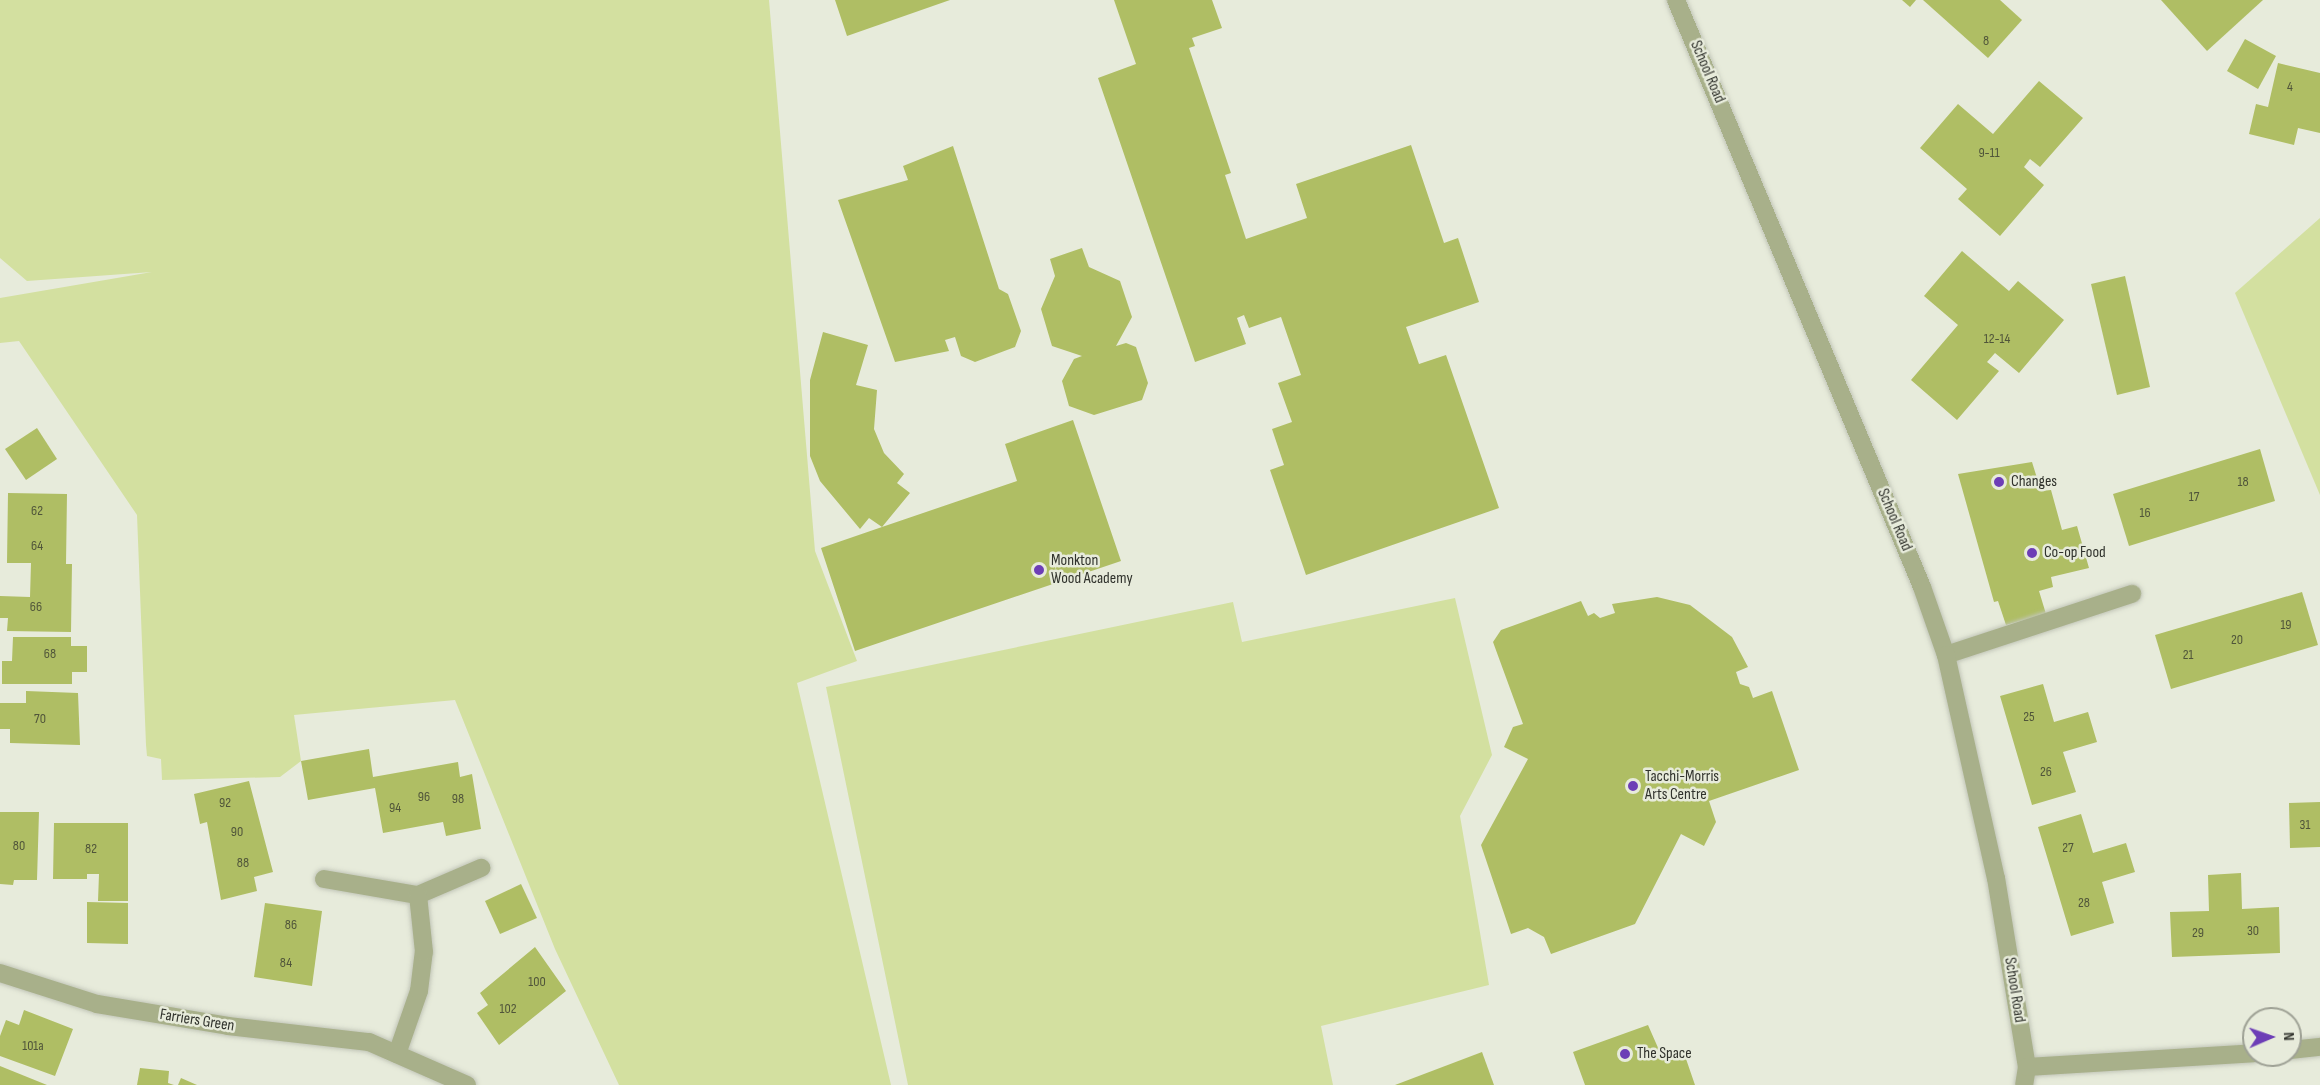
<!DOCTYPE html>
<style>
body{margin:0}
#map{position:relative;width:2320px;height:1085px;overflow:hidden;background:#e7ebdb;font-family:"Sofia Sans Condensed",sans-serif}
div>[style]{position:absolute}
.green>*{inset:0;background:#d3e0a0}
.building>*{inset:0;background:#afbe64}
.roads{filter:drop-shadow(0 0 2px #c2c6b8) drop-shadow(0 0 2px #c2c6b8)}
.lane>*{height:18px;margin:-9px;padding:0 9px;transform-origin:9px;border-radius:9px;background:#a8b08a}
.street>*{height:18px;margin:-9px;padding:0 9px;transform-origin:9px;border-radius:9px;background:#a8b08a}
.dots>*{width:16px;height:16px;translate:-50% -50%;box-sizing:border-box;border:3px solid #e7ebdb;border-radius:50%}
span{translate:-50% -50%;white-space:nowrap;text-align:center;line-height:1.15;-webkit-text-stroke:5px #e7ebdb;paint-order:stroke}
.number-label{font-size:14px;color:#50553a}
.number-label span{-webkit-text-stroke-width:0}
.street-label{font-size:16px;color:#30322c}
.poi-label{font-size:16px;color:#30322c}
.left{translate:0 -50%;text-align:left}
.north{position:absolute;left:2242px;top:1007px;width:60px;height:60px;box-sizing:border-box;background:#e7ebdb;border:2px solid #9ea195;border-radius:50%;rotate:88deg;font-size:16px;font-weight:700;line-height:24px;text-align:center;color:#30322c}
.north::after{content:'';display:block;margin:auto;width:21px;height:27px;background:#6d3eb6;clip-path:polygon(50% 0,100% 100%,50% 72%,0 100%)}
</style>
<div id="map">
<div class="green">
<div style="clip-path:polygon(0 0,769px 0,815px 551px,857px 661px,797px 683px,891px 1085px,619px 1085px,555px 949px,455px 700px,294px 715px,301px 761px,280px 777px,162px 780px,161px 759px,147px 756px,146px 745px,137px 515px,19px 341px,0 343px,0 298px,152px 272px,27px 281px,0 258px)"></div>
<div style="clip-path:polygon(2320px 218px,2320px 495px,2235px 293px)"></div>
<div style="clip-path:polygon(1455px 598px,1492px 755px,1460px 816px,1489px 985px,1321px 1026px,1333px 1085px,908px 1085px,826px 687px,1233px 602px,1242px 642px)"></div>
</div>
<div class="building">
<div style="clip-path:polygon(835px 0,950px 0,847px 36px)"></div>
<div style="clip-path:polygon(1114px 0,1212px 0,1222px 28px,1192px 38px,1195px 46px,1189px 48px,1231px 173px,1225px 175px,1246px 239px,1307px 218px,1296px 184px,1411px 145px,1444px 243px,1458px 238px,1479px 302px,1406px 327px,1419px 364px,1446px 355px,1499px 508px,1306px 575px,1270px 470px,1284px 465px,1272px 429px,1292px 422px,1278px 383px,1301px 375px,1281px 317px,1249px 328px,1244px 315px,1237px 318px,1246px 344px,1195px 362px,1098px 78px,1136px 64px)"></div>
<div style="clip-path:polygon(1902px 0,1916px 0,1910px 7px)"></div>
<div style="clip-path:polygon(1923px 0,2000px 0,2022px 20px,1988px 58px)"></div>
<div style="clip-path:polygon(2161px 0,2263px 0,2207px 51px)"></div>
<div style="clip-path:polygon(2245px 39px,2276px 56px,2258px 89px,2227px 71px)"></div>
<div style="clip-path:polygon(2278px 63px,2320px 73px,2320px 133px,2298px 128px,2294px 145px,2249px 134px,2256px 104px,2268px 107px)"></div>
<div style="clip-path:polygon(2039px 81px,2083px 118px,2040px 167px,2030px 159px,2024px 167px,2044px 185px,2000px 236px,1958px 199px,1967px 189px,1920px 148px,1958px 104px,1993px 134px)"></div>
<div style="clip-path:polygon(953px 146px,999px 289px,1008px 294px,1021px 331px,1015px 347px,975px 362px,961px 356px,955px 337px,945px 340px,949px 351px,895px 362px,838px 200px,908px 180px,903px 166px)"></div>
<div style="clip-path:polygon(1082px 248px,1089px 267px,1120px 281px,1132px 317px,1116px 346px,1126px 343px,1136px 347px,1148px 383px,1142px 400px,1094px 415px,1069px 406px,1062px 381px,1074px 359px,1082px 356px,1052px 346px,1041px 309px,1055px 276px,1050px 259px)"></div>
<div style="clip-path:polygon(1962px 251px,2009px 291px,2018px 281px,2064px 320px,2019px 373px,1995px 353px,1987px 362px,1999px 371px,1957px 420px,1911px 380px,1958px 325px,1924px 296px)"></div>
<div style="clip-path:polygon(2125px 276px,2150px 387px,2117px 395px,2091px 284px)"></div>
<div style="clip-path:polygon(823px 332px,868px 345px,856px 385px,877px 390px,874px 429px,884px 453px,904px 474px,897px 483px,910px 493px,882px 527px,1017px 481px,1005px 444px,1073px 420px,1121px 561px,855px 651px,821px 548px,882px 527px,869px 518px,860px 529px,820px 481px,810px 456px,810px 380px)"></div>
<div style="clip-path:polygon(37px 428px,57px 459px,26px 480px,5px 449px)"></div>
<div style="clip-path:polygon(2260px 449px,2275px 501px,2129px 546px,2113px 494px)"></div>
<div style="clip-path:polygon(2032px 462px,2041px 491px,2051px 490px,2062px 530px,2077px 526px,2089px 568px,2051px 577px,2053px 587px,2039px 591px,2046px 614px,2006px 625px,1998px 601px,1994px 602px,1958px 474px)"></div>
<div style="clip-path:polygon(8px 493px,67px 494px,66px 564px,72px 564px,71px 632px,7px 631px,8px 618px,0 618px,0 596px,30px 597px,31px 563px,7px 563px)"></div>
<div style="clip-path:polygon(2302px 592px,2318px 645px,2171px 689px,2155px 635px)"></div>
<div style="clip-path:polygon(1657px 597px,1690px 605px,1732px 637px,1748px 667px,1736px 672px,1740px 684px,1749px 687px,1753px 698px,1772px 691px,1799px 770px,1709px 801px,1716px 822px,1704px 846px,1681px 834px,1635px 924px,1551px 954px,1544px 937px,1528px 928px,1511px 934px,1481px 845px,1528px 759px,1504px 747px,1513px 727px,1523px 724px,1493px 642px,1501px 630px,1581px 601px,1588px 616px,1594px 613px,1600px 618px,1615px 613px,1612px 604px)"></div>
<div style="clip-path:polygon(13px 637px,71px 637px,71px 646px,87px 646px,87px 672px,72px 672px,72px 684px,2px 684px,2px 661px,12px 661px)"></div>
<div style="clip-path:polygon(2043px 684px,2054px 722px,2088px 712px,2097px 742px,2063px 752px,2076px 792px,2032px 805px,2000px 696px)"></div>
<div style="clip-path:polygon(26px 691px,78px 693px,80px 745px,10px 743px,10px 729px,0 729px,0 703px,26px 703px)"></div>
<div style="clip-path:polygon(369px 749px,373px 777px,458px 762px,460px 777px,472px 774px,481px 829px,446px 836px,443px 822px,383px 833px,375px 788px,308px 800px,301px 761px)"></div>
<div style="clip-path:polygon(249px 781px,273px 872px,254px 877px,257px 891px,221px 900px,207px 822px,200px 824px,194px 794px)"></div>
<div style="clip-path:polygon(2320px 802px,2320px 847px,2290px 848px,2289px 803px)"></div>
<div style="clip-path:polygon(0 812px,39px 812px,37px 880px,14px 880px,13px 885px,0 884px)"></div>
<div style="clip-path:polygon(2081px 814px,2093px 853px,2126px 843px,2135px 872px,2102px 882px,2114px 923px,2071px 936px,2038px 827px)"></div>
<div style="clip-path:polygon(54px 823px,128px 823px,128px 901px,98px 901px,99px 874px,87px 874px,87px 879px,53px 879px)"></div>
<div style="clip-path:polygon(2241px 873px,2242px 909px,2279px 907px,2280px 953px,2172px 957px,2170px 912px,2209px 911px,2208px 875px)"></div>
<div style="clip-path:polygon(521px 884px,537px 918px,500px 934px,485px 901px)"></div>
<div style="clip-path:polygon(87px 902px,128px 903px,128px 944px,87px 943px)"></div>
<div style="clip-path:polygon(265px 903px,322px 911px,312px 986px,254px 977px)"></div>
<div style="clip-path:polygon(535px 947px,566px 991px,499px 1045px,477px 1013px,488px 1005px,480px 993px)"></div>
<div style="clip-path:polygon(24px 1010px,73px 1029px,55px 1076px,0 1056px,0 1036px,6px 1020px,19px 1025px)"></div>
<div style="clip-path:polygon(1648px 1025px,1659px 1050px,1685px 1056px,1695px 1085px,1585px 1085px,1573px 1052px)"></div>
<div style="clip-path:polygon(1482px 1052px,1494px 1085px,1395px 1085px)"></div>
<div style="clip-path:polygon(0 1066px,47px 1085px,0 1085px)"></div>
<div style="clip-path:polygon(140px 1068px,169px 1071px,168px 1083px,174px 1085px,137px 1085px)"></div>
<div style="clip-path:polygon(181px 1078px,197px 1085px,178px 1085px)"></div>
</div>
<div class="roads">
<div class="lane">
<div style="left:1946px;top:655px;width:196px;rotate:-18.2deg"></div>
</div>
<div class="street">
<div style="left:1676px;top:0;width:636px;rotate:67.26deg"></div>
<div style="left:1922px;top:587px;width:72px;rotate:70.6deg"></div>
<div style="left:1946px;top:655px;width:229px;rotate:77.4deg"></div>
<div style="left:1996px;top:878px;width:192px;rotate:80.7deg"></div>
<div style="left:2027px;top:1067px;width:18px;rotate:99deg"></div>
<div style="left:324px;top:879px;width:95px;rotate:9.7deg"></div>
<div style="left:418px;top:895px;width:69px;rotate:-23.2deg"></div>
<div style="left:0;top:973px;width:102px;rotate:17.7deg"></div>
<div style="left:97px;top:1004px;width:133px;rotate:9.5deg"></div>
<div style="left:228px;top:1026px;width:142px;rotate:6.5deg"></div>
<div style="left:369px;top:1042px;width:107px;rotate:23.7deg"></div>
<div style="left:2290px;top:1050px;width:30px;rotate:-6deg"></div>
<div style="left:397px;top:1054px;width:67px;rotate:-70.8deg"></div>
<div style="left:419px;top:991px;width:39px;rotate:-83deg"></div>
<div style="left:424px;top:952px;width:57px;rotate:-96deg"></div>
<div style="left:2027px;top:1067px;width:227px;rotate:-3.5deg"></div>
</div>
</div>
<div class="dots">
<div style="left:1999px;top:482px;background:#6d3eb6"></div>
<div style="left:2032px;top:553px;background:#6d3eb6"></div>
<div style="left:1039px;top:570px;background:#6d3eb6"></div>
<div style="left:1633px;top:786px;background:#6d3eb6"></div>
<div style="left:1625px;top:1054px;background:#6d3eb6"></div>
</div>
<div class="number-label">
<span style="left:1986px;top:41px">8</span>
<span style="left:2290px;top:87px">4</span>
<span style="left:1989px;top:153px">9-11</span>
<span style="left:1997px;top:339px">12-14</span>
<span style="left:2243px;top:482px">18</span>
<span style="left:2194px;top:497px">17</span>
<span style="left:37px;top:511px">62</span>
<span style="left:2145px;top:513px">16</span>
<span style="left:37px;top:546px">64</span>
<span style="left:36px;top:607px">66</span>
<span style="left:2286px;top:625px">19</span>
<span style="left:2237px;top:640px">20</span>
<span style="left:50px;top:654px">68</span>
<span style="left:2188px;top:655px">21</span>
<span style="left:2029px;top:717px">25</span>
<span style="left:40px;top:719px">70</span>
<span style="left:2046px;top:772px">26</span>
<span style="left:424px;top:797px">96</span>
<span style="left:458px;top:799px">98</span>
<span style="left:225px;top:803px">92</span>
<span style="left:395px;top:808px">94</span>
<span style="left:2305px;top:825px">31</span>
<span style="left:237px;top:832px">90</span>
<span style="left:19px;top:846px">80</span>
<span style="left:2068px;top:848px">27</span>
<span style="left:91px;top:849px">82</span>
<span style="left:243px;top:863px">88</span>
<span style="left:2084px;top:903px">28</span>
<span style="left:291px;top:925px">86</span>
<span style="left:2253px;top:931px">30</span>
<span style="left:2198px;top:933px">29</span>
<span style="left:286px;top:963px">84</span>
<span style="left:537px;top:982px">100</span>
<span style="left:508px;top:1009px">102</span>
<span style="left:33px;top:1046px">101a</span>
</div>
<div class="street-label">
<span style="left:1707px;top:72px;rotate:67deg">School Road</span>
<span style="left:1894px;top:520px;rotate:67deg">School Road</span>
<span style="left:2014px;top:990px;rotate:81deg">School Road</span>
<span style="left:197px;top:1021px;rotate:9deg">Farriers Green</span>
</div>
<div class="poi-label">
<span class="left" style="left:2011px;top:482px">Changes</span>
<span class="left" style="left:2044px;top:553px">Co-op Food</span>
<span class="left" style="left:1051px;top:570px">Monkton<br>Wood Academy</span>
<span class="left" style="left:1645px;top:786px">Tacchi-Morris<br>Arts Centre</span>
<span class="left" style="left:1637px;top:1054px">The Space</span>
</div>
<div class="north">N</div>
</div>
